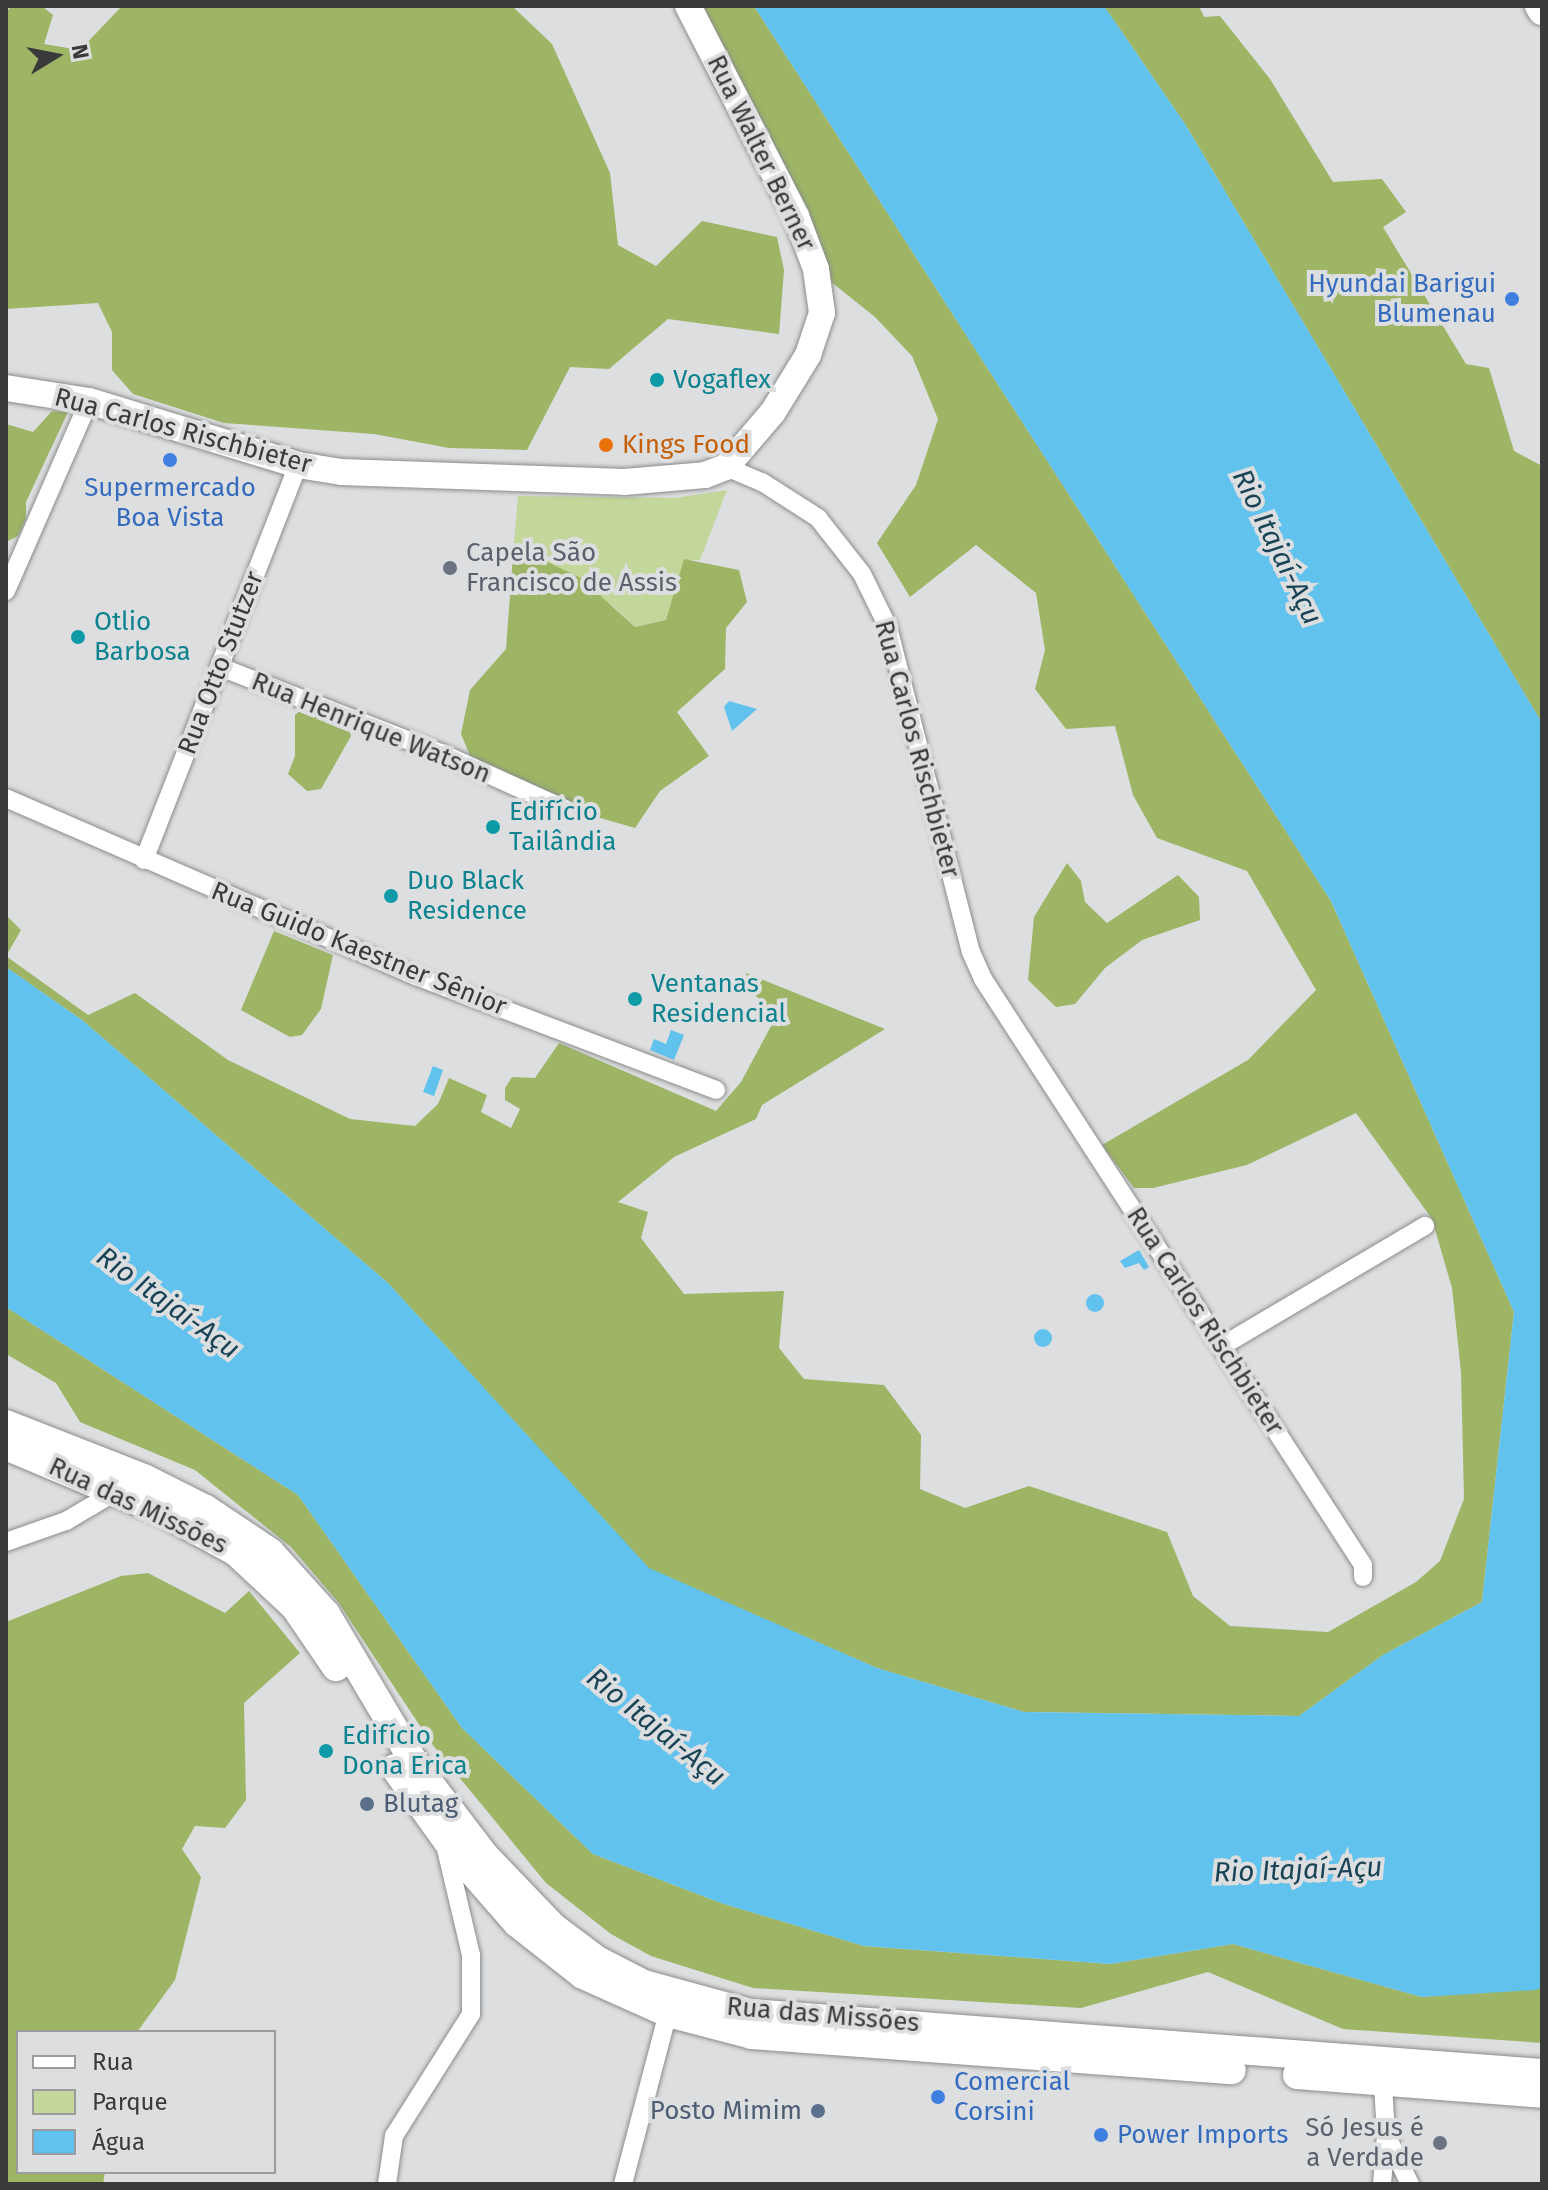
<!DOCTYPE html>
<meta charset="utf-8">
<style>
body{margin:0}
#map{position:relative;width:1548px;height:2190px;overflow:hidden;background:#dddee0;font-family:"Fira Sans",sans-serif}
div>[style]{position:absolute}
.green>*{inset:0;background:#c3d79a}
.forest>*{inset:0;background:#9db565}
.water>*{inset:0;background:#61c2ed}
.round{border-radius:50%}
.roads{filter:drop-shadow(0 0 2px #8b8c8d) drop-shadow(0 0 2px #8b8c8d)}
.street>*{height:18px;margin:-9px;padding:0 9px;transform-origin:9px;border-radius:9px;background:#fff}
.secondary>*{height:26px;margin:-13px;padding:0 13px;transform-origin:13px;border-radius:13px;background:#fff}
.primary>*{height:28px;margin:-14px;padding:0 14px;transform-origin:14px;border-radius:14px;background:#fff}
.dots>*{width:22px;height:22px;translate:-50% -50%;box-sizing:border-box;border:4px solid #dddee0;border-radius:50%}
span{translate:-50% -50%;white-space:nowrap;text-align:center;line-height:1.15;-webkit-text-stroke:8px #dddee0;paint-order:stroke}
.street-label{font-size:26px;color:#3a3a3b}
.shop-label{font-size:26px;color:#366cbe}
.right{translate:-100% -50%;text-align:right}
.left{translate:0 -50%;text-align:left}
.culture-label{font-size:26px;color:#0d838f}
.food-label{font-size:26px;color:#c56008}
.worship-label{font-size:26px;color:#5b616d}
.service-label{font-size:26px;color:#4e5e75}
.water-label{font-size:28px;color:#194456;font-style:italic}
.frame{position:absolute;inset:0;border:8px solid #3a3a3b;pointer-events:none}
.legend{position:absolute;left:16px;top:2030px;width:260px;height:144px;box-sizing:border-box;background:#dddee0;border:2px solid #9c9c9e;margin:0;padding:10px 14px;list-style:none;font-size:24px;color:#3a3a3b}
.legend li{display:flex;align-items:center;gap:16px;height:40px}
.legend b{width:40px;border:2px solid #9c9c9e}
.north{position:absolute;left:16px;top:16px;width:80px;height:80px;-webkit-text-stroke:6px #dddee0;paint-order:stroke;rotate:80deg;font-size:22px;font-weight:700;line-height:32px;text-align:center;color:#3a3a3b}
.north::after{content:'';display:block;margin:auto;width:28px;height:36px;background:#3a3a3b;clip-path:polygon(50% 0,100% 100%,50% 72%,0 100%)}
</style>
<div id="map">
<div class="green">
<div style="clip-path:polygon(727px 490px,700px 560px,684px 560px,666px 620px,635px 627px,613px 606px,513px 555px,518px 496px,675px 498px)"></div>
</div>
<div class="forest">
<div style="clip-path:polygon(11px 6px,42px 6px,53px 15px,44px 44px,80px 50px,122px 6px,512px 6px,552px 44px,610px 173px,618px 245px,656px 266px,702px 221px,777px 237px,784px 270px,779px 334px,668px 319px,609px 369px,570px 367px,527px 450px,449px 448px,374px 434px,224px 423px,133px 394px,112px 370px,112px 332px,98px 303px,6px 309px,6px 13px)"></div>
<div style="clip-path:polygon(698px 6px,754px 6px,1331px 901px,1514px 1312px,1482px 1602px,1383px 1655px,1299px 1716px,1024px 1712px,877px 1668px,649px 1569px,388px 1283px,82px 1020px,6px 967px,6px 915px,21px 930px,6px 956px,88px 1015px,135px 993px,228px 1060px,350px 1119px,415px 1126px,438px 1104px,449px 1078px,487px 1095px,481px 1112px,511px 1128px,520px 1109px,505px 1100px,505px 1088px,512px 1077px,535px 1078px,559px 1043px,716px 1111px,741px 1082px,777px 1015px,748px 989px,746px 973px,885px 1029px,762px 1105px,756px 1119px,674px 1157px,618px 1202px,648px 1212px,641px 1238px,684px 1294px,784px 1291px,779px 1348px,804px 1379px,884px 1385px,921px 1435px,920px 1489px,965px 1508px,1029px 1486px,1167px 1532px,1193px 1596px,1230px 1626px,1328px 1632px,1416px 1582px,1440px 1561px,1464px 1499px,1461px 1372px,1452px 1288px,1432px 1219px,1356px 1113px,1247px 1165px,1153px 1188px,1134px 1188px,1102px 1145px,1248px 1060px,1316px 990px,1247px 871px,1157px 838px,1133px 795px,1115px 726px,1066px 729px,1035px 689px,1045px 650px,1036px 593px,976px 545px,910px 597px,877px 543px,916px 485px,938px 419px,912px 356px,875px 317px,821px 274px,802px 198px)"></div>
<div style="clip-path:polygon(1104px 6px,1199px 6px,1204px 17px,1220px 16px,1270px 79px,1333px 182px,1382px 179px,1406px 212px,1383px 227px,1466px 364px,1489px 368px,1514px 451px,1542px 466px,1542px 723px,1185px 124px)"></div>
<div style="clip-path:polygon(52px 411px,68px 412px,26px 502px,26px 519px,18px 536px,6px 542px,6px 424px,33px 432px)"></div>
<div style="clip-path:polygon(513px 555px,541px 559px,581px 578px,635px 627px,666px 620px,684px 559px,739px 570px,747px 602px,726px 628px,725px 669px,677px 712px,709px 756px,660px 791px,635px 828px,597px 817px,471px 758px,461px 734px,470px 690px,506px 649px)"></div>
<div style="clip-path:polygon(306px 706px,348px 726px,351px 736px,321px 789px,307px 791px,288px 774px,295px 756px,295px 715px)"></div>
<div style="clip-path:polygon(1067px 863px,1081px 881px,1085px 902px,1107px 923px,1178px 875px,1199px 897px,1200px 920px,1142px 940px,1105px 968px,1075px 1004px,1056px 1007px,1028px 980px,1034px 917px)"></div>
<div style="clip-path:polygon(274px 931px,333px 955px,321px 1009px,302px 1035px,290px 1037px,241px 1010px)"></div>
<div style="clip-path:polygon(6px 1307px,298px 1495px,462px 1728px,593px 1854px,721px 1903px,864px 1946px,1110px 1964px,1233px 1944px,1422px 1997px,1542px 1987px,1542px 2043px,1343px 2029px,1208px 1972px,1081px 2008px,753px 1988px,651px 1956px,611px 1934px,546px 1883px,432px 1744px,338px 1602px,291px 1547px,195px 1470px,80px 1422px,56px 1383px,6px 1354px)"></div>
<div style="clip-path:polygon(148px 1573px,225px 1613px,249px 1591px,300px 1653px,244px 1703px,246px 1800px,225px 1828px,195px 1826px,182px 1849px,201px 1877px,175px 1980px,137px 2032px,18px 2032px,18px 2172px,105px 2172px,103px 2184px,6px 2184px,6px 1622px,121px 1576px)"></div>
</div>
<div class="water">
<div style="clip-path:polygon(754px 6px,1104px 6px,1185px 124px,1542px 723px,1542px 1987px,1536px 1990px,1422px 1997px,1233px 1944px,1110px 1964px,864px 1946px,721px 1903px,593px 1854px,462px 1728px,298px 1495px,6px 1307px,6px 967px,82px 1020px,388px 1283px,649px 1568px,877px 1668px,1024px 1712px,1299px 1716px,1383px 1655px,1482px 1602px,1514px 1312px,1331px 901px)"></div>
<div style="clip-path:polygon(729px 701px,757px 709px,732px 731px,724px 707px)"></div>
<div style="clip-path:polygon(671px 1030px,684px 1035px,674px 1060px,650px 1050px,654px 1039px,666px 1044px)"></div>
<div style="clip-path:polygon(433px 1066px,443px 1070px,434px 1096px,423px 1092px)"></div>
<div style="clip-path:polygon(1139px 1250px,1149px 1267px,1144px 1270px,1139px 1263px,1125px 1268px,1120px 1261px)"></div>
<div class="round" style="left:1086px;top:1294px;width:18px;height:18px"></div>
<div class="round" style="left:1034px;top:1329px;width:18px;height:18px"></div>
</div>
<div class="roads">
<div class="street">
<div style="left:726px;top:467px;width:39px;rotate:23deg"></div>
<div style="left:762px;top:482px;width:67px;rotate:32.7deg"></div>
<div style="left:818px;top:518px;width:71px;rotate:51.8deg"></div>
<div style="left:862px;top:574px;width:59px;rotate:63.9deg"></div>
<div style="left:888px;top:627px;width:335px;rotate:75.7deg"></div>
<div style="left:971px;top:952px;width:30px;rotate:66deg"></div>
<div style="left:983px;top:979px;width:698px;rotate:57.04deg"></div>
<div style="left:1363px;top:1565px;width:12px;rotate:90deg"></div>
<div style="left:6px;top:591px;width:207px;rotate:-66.4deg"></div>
<div style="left:220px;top:667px;width:237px;rotate:21.3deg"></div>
<div style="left:441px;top:753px;width:136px;rotate:24.3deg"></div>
<div style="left:6px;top:798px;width:447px;rotate:23.5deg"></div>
<div style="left:416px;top:976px;width:321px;rotate:20.8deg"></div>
<div style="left:144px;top:860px;width:424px;rotate:-68.7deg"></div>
<div style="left:1222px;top:1346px;width:236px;rotate:-30.6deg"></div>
<div style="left:6px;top:1542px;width:64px;rotate:-19.3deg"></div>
<div style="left:66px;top:1521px;width:59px;rotate:-30.5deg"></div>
<div style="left:1383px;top:2084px;width:51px;rotate:86.6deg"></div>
<div style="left:1386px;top:2135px;width:55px;rotate:63.9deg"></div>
<div style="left:387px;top:2184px;width:49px;rotate:-81.7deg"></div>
<div style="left:394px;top:2136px;width:144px;rotate:-57.7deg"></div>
<div style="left:471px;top:2014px;width:59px;rotate:-90deg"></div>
<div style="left:471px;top:1955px;width:113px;rotate:-103.3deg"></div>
<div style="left:623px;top:2184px;width:177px;rotate:-75.3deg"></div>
<div style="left:1382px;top:2184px;width:49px;rotate:-85.3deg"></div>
</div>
<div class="secondary">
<div style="left:6px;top:388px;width:84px;rotate:8.9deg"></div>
<div style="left:89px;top:401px;width:219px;rotate:17deg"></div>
<div style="left:298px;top:465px;width:44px;rotate:9.2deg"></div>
<div style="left:341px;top:472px;width:283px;rotate:2deg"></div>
<div style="left:624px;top:482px;width:81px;rotate:-4.9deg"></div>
<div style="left:705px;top:475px;width:22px;rotate:-21deg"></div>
<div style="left:726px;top:467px;width:72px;rotate:-49.5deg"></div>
<div style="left:773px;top:412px;width:67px;rotate:-58.4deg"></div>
<div style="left:808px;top:355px;width:44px;rotate:-71.6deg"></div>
<div style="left:822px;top:313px;width:44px;rotate:-97.8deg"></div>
<div style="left:816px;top:269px;width:57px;rotate:-110.7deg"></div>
<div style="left:796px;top:216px;width:236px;rotate:-117.2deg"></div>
</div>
<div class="primary">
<div style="left:1539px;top:6px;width:6px;rotate:59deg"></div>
<div style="left:6px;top:1424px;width:148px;rotate:21.4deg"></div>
<div style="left:144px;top:1478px;width:69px;rotate:26.6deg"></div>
<div style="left:206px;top:1509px;width:77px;rotate:33.9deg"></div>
<div style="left:270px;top:1552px;width:84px;rotate:47.9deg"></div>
<div style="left:326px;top:1614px;width:178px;rotate:59.3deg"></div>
<div style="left:417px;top:1767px;width:112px;rotate:52.6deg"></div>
<div style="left:485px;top:1856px;width:98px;rotate:46.2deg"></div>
<div style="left:553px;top:1927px;width:55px;rotate:36.9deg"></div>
<div style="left:597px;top:1960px;width:53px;rotate:27.1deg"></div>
<div style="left:644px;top:1984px;width:110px;rotate:15.3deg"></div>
<div style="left:750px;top:2013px;width:794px;rotate:4.33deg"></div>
<div style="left:6px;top:1446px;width:173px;rotate:22.8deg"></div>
<div style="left:165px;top:1513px;width:81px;rotate:28.8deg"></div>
<div style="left:236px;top:1552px;width:81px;rotate:43deg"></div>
<div style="left:295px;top:1607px;width:73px;rotate:55.7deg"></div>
<div style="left:395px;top:1768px;width:103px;rotate:54.5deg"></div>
<div style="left:455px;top:1852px;width:94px;rotate:48.9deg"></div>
<div style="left:517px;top:1923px;width:84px;rotate:38.2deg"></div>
<div style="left:583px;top:1975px;width:93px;rotate:24.1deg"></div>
<div style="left:668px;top:2013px;width:87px;rotate:14.7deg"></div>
<div style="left:752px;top:2035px;width:481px;rotate:4.2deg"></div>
<div style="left:1297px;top:2075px;width:246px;rotate:4.4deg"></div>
</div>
</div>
<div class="dots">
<div style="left:1512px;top:299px;background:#3f7fe0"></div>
<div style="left:657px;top:380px;background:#0f9aa8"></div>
<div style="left:606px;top:445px;background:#e8710a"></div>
<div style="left:170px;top:460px;background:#3f7fe0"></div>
<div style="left:450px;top:568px;background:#6b7280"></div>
<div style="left:78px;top:637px;background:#0f9aa8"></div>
<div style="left:493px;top:827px;background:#0f9aa8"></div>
<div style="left:391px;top:896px;background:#0f9aa8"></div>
<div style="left:635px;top:999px;background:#0f9aa8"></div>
<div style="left:326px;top:1751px;background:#0f9aa8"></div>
<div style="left:367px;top:1804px;background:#5c6f8a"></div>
<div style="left:938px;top:2097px;background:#3f7fe0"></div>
<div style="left:818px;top:2111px;background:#5c6f8a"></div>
<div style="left:1101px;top:2135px;background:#3f7fe0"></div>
<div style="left:1440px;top:2143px;background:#6b7280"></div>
</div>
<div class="street-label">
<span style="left:761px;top:153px;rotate:64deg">Rua Walter Berner</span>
<span style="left:183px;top:431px;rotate:15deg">Rua Carlos Rischbieter</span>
<span style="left:221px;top:663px;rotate:-69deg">Rua Otto Stutzer</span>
<span style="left:371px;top:728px;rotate:22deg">Rua Henrique Watson</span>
<span style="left:917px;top:749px;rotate:75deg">Rua Carlos Rischbieter</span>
<span style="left:359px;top:949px;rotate:22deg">Rua Guido Kaestner Sênior</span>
<span style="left:1205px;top:1321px;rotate:57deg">Rua Carlos Rischbieter</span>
<span style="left:138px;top:1506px;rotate:25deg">Rua das Missões</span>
<span style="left:823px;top:2015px;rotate:5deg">Rua das Missões</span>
</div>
<div class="shop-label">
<span class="right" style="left:1496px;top:299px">Hyundai Barigui<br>Blumenau</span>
<span style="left:170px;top:503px">Supermercado<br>Boa Vista</span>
<span class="left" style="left:954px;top:2097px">Comercial<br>Corsini</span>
<span class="left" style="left:1117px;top:2135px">Power Imports</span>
</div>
<div class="culture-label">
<span class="left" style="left:673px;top:380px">Vogaflex</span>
<span class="left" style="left:94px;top:637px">Otlio<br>Barbosa</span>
<span class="left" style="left:509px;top:827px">Edifício<br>Tailândia</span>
<span class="left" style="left:407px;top:896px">Duo Black<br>Residence</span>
<span class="left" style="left:651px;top:999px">Ventanas<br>Residencial</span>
<span class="left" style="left:342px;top:1751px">Edifício<br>Dona Erica</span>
</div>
<div class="food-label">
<span class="left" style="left:622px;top:445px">Kings Food</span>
</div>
<div class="worship-label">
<span class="left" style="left:466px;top:568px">Capela São<br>Francisco de Assis</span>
<span class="right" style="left:1424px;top:2143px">Só Jesus é<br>a Verdade</span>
</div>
<div class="service-label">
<span class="left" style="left:383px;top:1804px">Blutag</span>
<span class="right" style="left:802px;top:2111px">Posto Mimim</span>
</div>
<div class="water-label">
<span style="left:1277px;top:547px;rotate:64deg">Rio Itajaí-Açu</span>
<span style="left:168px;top:1303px;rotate:36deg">Rio Itajaí-Açu</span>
<span style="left:656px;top:1727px;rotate:39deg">Rio Itajaí-Açu</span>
<span style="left:1298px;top:1870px;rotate:-2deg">Rio Itajaí-Açu</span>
</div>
<div class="frame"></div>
<ul class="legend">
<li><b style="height:10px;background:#fff"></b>Rua</li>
<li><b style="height:22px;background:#c3d79a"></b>Parque</li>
<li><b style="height:22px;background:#61c2ed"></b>Água</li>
</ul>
<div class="north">N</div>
</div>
